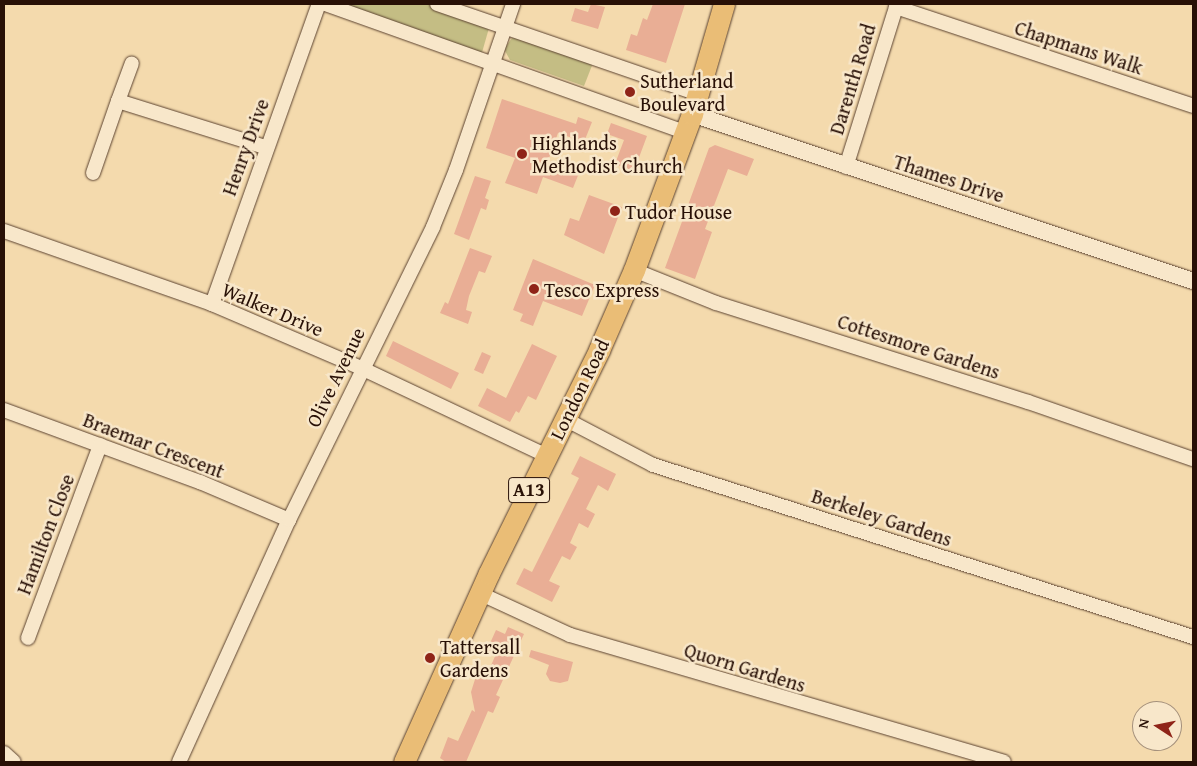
<!DOCTYPE html>
<style>
body{margin:0}
#map{position:relative;width:1197px;height:766px;overflow:hidden;background:#f4daad;font-family:"Gentium Book Plus",serif}
div>[style]{position:absolute}
.green>*{inset:0;background:#c4bd84}
.building>*{inset:0;background:#e9ae95}
.roads{filter:drop-shadow(0 0 1px #5b4230) drop-shadow(0 0 1px #5b4230)}
.minor>*{height:14px;margin:-7px;padding:0 7px;transform-origin:7px;border-radius:7px;background:#f8e7ca}
.tertiary>*{height:16px;margin:-8px;padding:0 8px;transform-origin:8px;border-radius:8px;background:#f8e7ca}
.primary>*{height:21px;margin:-10.5px;padding:0 10.5px;transform-origin:10.5px;border-radius:10.5px;background:#eabd76}
.dots>*{width:14px;height:14px;translate:-50% -50%;box-sizing:border-box;border:2px solid #f8e7ca;border-radius:50%}
span{translate:-50% -50%;white-space:nowrap;text-align:center;line-height:1.15;-webkit-text-stroke:5px #f8e7ca;paint-order:stroke}
.shield-label span{padding:1px 4px;background:#f8e7ca;border:1px solid;border-radius:4px;-webkit-text-stroke-width:0}
.shield-label{font-size:19px;color:#281006;font-weight:700}
.street-label{font-size:20px;color:#281006}
.poi-label{font-size:20px;color:#281006}
.left{translate:0 -50%;text-align:left}
.frame{position:absolute;inset:0;border:5px solid #281006;pointer-events:none}
.north{position:absolute;left:1132px;top:701px;width:50px;height:50px;box-sizing:border-box;background:#f8e7ca;border:1px solid #a5917c;border-radius:50%;rotate:281deg;font-size:14px;font-weight:700;line-height:20px;text-align:center;color:#281006}
.north::after{content:'';display:block;margin:auto;width:18px;height:22px;background:#8f2418;clip-path:polygon(50% 0,100% 100%,50% 72%,0 100%)}
</style>
<div id="map">
<div class="green">
<div style="clip-path:polygon(329px 4px,427px 4px,489px 28px,481px 56px)"></div>
<div style="clip-path:polygon(512px 38px,520px 38px,593px 63px,584px 86px,510px 60px,504px 49px)"></div>
</div>
<div class="building">
<div style="clip-path:polygon(591px 4px,605px 7px,598px 29px,571px 21px,575px 8px,588px 12px)"></div>
<div style="clip-path:polygon(653px 4px,685px 4px,666px 63px,626px 50px,631px 34px,637px 36px,643px 18px,647px 20px)"></div>
<div style="clip-path:polygon(502px 99px,576px 124px,578px 117px,592px 122px,584px 142px,558px 133px,548px 161px,579px 173px,573px 188px,543px 177px,537px 194px,505px 183px,515px 158px,486px 148px)"></div>
<div style="clip-path:polygon(611px 123px,647px 136px,634px 171px,615px 164px,624px 140px,607px 134px)"></div>
<div style="clip-path:polygon(715px 145px,754px 159px,747px 176px,728px 169px,705px 229px,712px 232px,695px 279px,665px 268px,709px 148px)"></div>
<div style="clip-path:polygon(475px 176px,491px 181px,485px 198px,489px 200px,486px 210px,481px 208px,469px 240px,454px 234px)"></div>
<div style="clip-path:polygon(589px 195px,622px 207px,604px 254px,564px 235px,570px 218px,579px 221px)"></div>
<div style="clip-path:polygon(470px 248px,492px 256px,485px 273px,479px 271px,469px 296px,466px 310px,472px 312px,468px 324px,440px 313px,445px 302px,448px 304px)"></div>
<div style="clip-path:polygon(533px 259px,595px 285px,582px 316px,543px 301px,533px 326px,520px 321px,523px 314px,513px 310px)"></div>
<div style="clip-path:polygon(393px 341px,459px 373px,451px 389px,386px 356px)"></div>
<div style="clip-path:polygon(532px 344px,557px 356px,536px 400px,528px 396px,519px 413px,516px 411px,510px 422px,478px 406px,487px 388px,506px 398px)"></div>
<div style="clip-path:polygon(482px 352px,491px 356px,483px 374px,474px 370px)"></div>
<div style="clip-path:polygon(580px 456px,616px 474px,608px 491px,598px 485px,586px 509px,595px 514px,588px 528px,579px 523px,570px 543px,577px 547px,570px 560px,562px 556px,549px 581px,560px 586px,552px 602px,516px 584px,524px 568px,532px 572px,579px 478px,571px 474px)"></div>
<div style="clip-path:polygon(508px 627px,524px 634px,496px 695px,500px 697px,493px 713px,488px 711px,466px 762px,446px 762px,440px 758px,448px 737px,458px 741px,472px 710px,475px 712px,471px 692px,477px 673px,486px 677px,496px 654px,487px 650px,496px 630px,505px 634px)"></div>
<div style="clip-path:polygon(531px 650px,573px 662px,568px 681px,560px 683px,550px 681px,546px 674px,549px 665px,529px 657px)"></div>
</div>
<div class="roads">
<div class="minor">
<div style="left:325px;top:4px;width:382px;rotate:19.6deg"></div>
<div style="left:437px;top:4px;width:276px;rotate:19deg"></div>
<div style="left:896px;top:7px;width:313px;rotate:18.4deg"></div>
<div style="left:118px;top:101px;width:40px;rotate:-69.8deg"></div>
<div style="left:846px;top:167px;width:171px;rotate:-72.6deg"></div>
<div style="left:93px;top:173px;width:76px;rotate:-70.9deg"></div>
<div style="left:118px;top:101px;width:154px;rotate:17.4deg"></div>
<div style="left:4px;top:231px;width:220px;rotate:19.3deg"></div>
<div style="left:212px;top:304px;width:162px;rotate:23.2deg"></div>
<div style="left:361px;top:368px;width:206px;rotate:25.3deg"></div>
<div style="left:634px;top:270px;width:88px;rotate:21.9deg"></div>
<div style="left:716px;top:303px;width:327px;rotate:17.6deg"></div>
<div style="left:1028px;top:402px;width:175px;rotate:19.1deg"></div>
<div style="left:212px;top:304px;width:319px;rotate:-70.4deg"></div>
<div style="left:4px;top:410px;width:209px;rotate:20.2deg"></div>
<div style="left:200px;top:482px;width:97px;rotate:23.1deg"></div>
<div style="left:565px;top:419px;width:99px;rotate:27.6deg"></div>
<div style="left:653px;top:465px;width:567px;rotate:17.67deg"></div>
<div style="left:479px;top:593px;width:100px;rotate:24.8deg"></div>
<div style="left:570px;top:635px;width:452px;rotate:16.3deg"></div>
<div style="left:28px;top:638px;width:206px;rotate:-69.5deg"></div>
<div style="left:4px;top:753px;width:13px;rotate:42deg"></div>
<div style="left:179px;top:762px;width:266px;rotate:-65.6deg"></div>
<div style="left:289px;top:520px;width:326px;rotate:-63.8deg"></div>
<div style="left:433px;top:227px;width:61px;rotate:-68deg"></div>
<div style="left:456px;top:170px;width:176px;rotate:-71deg"></div>
</div>
<div class="tertiary">
<div style="left:692px;top:114px;width:528px;rotate:18.43deg"></div>
</div>
<div class="primary">
<div style="left:404px;top:762px;width:207px;rotate:-65.8deg"></div>
<div style="left:489px;top:573px;width:249px;rotate:-63.7deg"></div>
<div style="left:599px;top:350px;width:87px;rotate:-66.4deg"></div>
<div style="left:634px;top:270px;width:166px;rotate:-69.6deg"></div>
<div style="left:692px;top:114px;width:115px;rotate:-73.8deg"></div>
</div>
</div>
<div class="dots">
<div style="left:630px;top:92px;background:#8f2418"></div>
<div style="left:522px;top:154px;background:#8f2418"></div>
<div style="left:615px;top:211px;background:#8f2418"></div>
<div style="left:534px;top:289px;background:#8f2418"></div>
<div style="left:430px;top:658px;background:#8f2418"></div>
</div>
<div class="shield-label">
<span style="left:529px;top:490px">A13</span>
</div>
<div class="street-label">
<span style="left:1079px;top:47px;rotate:18deg">Chapmans Walk</span>
<span style="left:852px;top:79px;rotate:-73deg">Darenth Road</span>
<span style="left:245px;top:147px;rotate:-70deg">Henry Drive</span>
<span style="left:949px;top:178px;rotate:18deg">Thames Drive</span>
<span style="left:273px;top:309px;rotate:23deg">Walker Drive</span>
<span style="left:919px;top:346px;rotate:18deg">Cottesmore Gardens</span>
<span style="left:335px;top:377px;rotate:-64deg">Olive Avenue</span>
<span style="left:579px;top:389px;rotate:-64deg">London Road</span>
<span style="left:154px;top:445px;rotate:21deg">Braemar Crescent</span>
<span style="left:882px;top:517px;rotate:18deg">Berkeley Gardens</span>
<span style="left:45px;top:534px;rotate:-69deg">Hamilton Close</span>
<span style="left:745px;top:667px;rotate:17deg">Quorn Gardens</span>
</div>
<div class="poi-label">
<span class="left" style="left:640px;top:92px">Sutherland<br>Boulevard</span>
<span class="left" style="left:532px;top:154px">Highlands<br>Methodist Church</span>
<span class="left" style="left:625px;top:211px">Tudor House</span>
<span class="left" style="left:544px;top:289px">Tesco Express</span>
<span class="left" style="left:440px;top:658px">Tattersall<br>Gardens</span>
</div>
<div class="frame"></div>
<div class="north">N</div>
</div>
